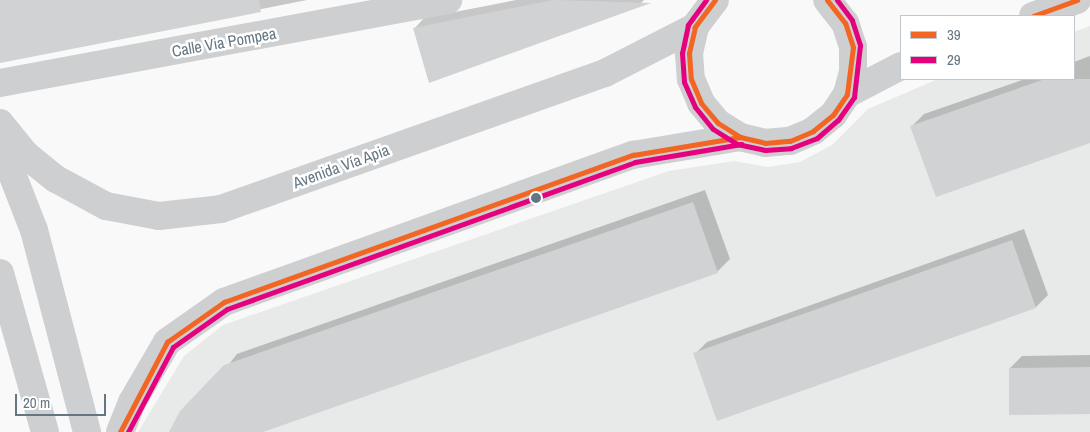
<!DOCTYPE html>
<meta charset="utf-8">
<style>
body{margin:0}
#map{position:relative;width:1090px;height:432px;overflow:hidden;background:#f9f9f9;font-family:"Archivo Narrow",sans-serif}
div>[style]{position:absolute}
.built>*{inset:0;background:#e8e9e9}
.shadow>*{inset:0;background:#0003}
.building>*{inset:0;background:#d0d2d3}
.minor>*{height:28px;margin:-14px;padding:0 14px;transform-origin:14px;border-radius:14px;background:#cecfd0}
.tertiary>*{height:28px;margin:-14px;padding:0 14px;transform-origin:14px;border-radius:14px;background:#cecfd0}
.bus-1>*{height:5px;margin:-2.5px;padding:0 2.5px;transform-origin:2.5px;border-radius:2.5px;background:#f26522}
.bus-2>*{height:5px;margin:-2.5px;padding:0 2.5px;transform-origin:2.5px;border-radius:2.5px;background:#e5007d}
.dots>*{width:14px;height:14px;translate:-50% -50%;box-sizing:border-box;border:2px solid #fff;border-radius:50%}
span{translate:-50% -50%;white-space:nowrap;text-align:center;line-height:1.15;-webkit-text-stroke:5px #fff;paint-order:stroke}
.street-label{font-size:16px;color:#657683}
.legend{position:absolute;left:900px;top:15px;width:175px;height:65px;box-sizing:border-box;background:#fff;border:1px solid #c1c8cd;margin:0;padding:6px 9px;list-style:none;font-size:15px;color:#657683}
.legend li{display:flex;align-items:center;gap:10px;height:25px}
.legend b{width:25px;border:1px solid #c1c8cd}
.scale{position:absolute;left:15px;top:394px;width:91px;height:22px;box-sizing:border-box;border:2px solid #657683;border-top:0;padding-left:6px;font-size:15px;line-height:18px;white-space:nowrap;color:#657683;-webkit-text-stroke:4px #fff;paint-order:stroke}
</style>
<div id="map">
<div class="built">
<div style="clip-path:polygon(1090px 26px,1090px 432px,138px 432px,184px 356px,223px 325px,669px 171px,734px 161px,768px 167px,800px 162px,832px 145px,868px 109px,938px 79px,1074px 79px,1074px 32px)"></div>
</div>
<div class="shadow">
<div style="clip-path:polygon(0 0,307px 0,0 61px)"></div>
<div style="clip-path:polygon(516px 0,644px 0,638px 6px,414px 29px,424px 18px)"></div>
<div style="clip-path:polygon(1090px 56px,1090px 142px,912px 126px,924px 114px,1025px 79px,1074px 79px,1074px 62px)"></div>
<div style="clip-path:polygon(705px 190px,730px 259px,718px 271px,260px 432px,176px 432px,237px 354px)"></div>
<div style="clip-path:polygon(1024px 229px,1048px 295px,1036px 307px,717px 419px,695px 354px,707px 342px)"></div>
<div style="clip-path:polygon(1090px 355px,1090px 412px,1010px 368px,1022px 356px)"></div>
</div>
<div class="building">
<div style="clip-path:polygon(0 0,259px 0,261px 12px,0 63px)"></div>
<div style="clip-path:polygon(553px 0,651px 3px,429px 83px,413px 28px)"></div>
<div style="clip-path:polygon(1045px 79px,1090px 79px,1090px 143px,936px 197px,910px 126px)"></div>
<div style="clip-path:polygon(693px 202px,718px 273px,263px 432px,169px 432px,180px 411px,224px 365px)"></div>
<div style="clip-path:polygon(1012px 240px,1036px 308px,717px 421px,693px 353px)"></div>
<div style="clip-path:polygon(1090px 367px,1090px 414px,1009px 415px,1009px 368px)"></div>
</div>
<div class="minor">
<div style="left:0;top:83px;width:456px;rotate:-10.5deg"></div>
<div style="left:0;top:143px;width:93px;rotate:68.7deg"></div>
<div style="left:34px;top:230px;width:209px;rotate:75.3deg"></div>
<div style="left:0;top:273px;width:165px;rotate:74.2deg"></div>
</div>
<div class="tertiary">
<div style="left:715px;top:0;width:34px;rotate:127deg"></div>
<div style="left:695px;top:27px;width:27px;rotate:103deg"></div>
<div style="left:689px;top:53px;width:26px;rotate:86deg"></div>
<div style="left:691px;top:79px;width:26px;rotate:67deg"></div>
<div style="left:701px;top:103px;width:26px;rotate:50deg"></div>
<div style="left:718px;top:123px;width:26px;rotate:32deg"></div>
<div style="left:740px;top:137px;width:26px;rotate:13deg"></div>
<div style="left:765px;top:143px;width:25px;rotate:-5deg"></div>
<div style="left:790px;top:141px;width:25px;rotate:-23deg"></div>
<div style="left:813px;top:131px;width:26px;rotate:-39deg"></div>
<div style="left:833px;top:115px;width:25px;rotate:-56deg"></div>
<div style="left:847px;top:94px;width:24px;rotate:-75deg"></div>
<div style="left:853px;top:71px;width:24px;rotate:-90deg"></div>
<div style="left:853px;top:47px;width:25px;rotate:-108deg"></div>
<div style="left:845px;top:23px;width:29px;rotate:-128deg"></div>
<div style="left:1033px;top:16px;width:47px;rotate:-20deg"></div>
<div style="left:847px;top:94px;width:61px;rotate:-27.4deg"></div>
<div style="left:0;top:123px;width:41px;rotate:50.9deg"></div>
<div style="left:26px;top:155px;width:38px;rotate:39deg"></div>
<div style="left:56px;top:179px;width:57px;rotate:28.4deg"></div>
<div style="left:106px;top:206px;width:54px;rotate:10.7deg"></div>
<div style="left:159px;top:216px;width:62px;rotate:-6.4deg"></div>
<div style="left:221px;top:209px;width:407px;rotate:-19.5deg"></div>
<div style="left:605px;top:73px;width:101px;rotate:-27.1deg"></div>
<div style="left:120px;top:432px;width:32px;rotate:-68deg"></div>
<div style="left:132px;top:402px;width:69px;rotate:-59.7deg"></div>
<div style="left:167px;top:342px;width:70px;rotate:-35.1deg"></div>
<div style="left:224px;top:302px;width:435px;rotate:-19.8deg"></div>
<div style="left:633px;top:155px;width:109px;rotate:-9.5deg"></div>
</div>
<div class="bus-1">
<div style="left:715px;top:0;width:34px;rotate:127deg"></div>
<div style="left:695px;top:27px;width:27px;rotate:103deg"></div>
<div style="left:689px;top:53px;width:26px;rotate:86deg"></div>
<div style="left:691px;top:79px;width:26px;rotate:67deg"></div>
<div style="left:701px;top:103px;width:26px;rotate:50deg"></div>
<div style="left:718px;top:123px;width:26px;rotate:32deg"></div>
<div style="left:740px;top:137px;width:26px;rotate:13deg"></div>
<div style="left:765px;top:143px;width:25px;rotate:-5deg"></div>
<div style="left:790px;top:141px;width:25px;rotate:-23deg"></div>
<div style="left:813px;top:131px;width:26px;rotate:-39deg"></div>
<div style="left:833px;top:115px;width:25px;rotate:-56deg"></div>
<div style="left:847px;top:94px;width:47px;rotate:-82.7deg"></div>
<div style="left:853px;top:47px;width:25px;rotate:-108deg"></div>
<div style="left:845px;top:23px;width:29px;rotate:-128deg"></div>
<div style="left:1033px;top:16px;width:47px;rotate:-20deg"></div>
<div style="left:120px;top:432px;width:102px;rotate:-62.4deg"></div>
<div style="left:167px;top:342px;width:70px;rotate:-35.1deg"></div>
<div style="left:224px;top:302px;width:435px;rotate:-19.8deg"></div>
<div style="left:633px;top:155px;width:109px;rotate:-9.5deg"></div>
</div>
<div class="bus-2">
<div style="left:706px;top:0;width:31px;rotate:126deg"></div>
<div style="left:688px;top:25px;width:29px;rotate:102deg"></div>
<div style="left:682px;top:53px;width:29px;rotate:86deg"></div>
<div style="left:684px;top:82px;width:27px;rotate:66deg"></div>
<div style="left:695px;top:107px;width:28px;rotate:51deg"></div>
<div style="left:713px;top:129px;width:28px;rotate:32deg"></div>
<div style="left:737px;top:144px;width:29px;rotate:12deg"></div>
<div style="left:765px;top:150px;width:26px;rotate:-4deg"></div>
<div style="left:791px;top:148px;width:28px;rotate:-21deg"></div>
<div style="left:817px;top:138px;width:28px;rotate:-41deg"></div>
<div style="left:838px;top:120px;width:28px;rotate:-55deg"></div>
<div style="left:854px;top:97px;width:52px;rotate:-83.4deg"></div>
<div style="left:860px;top:45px;width:26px;rotate:-108deg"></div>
<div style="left:852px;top:20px;width:25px;rotate:-127deg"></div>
<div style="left:128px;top:432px;width:96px;rotate:-62.1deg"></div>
<div style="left:173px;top:347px;width:66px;rotate:-35.1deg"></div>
<div style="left:227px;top:309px;width:434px;rotate:-19.8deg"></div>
<div style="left:635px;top:162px;width:108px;rotate:-9.6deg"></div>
</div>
<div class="dots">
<div style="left:536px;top:198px;background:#657683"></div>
</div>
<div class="street-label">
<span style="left:224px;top:42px;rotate:-10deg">Calle Via Pompea</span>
<span style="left:341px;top:166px;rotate:-20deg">Avenida Vía Apia</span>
</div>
<ul class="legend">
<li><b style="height:6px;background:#f26522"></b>39</li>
<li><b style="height:6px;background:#e5007d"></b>29</li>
</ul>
<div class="scale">20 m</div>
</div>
